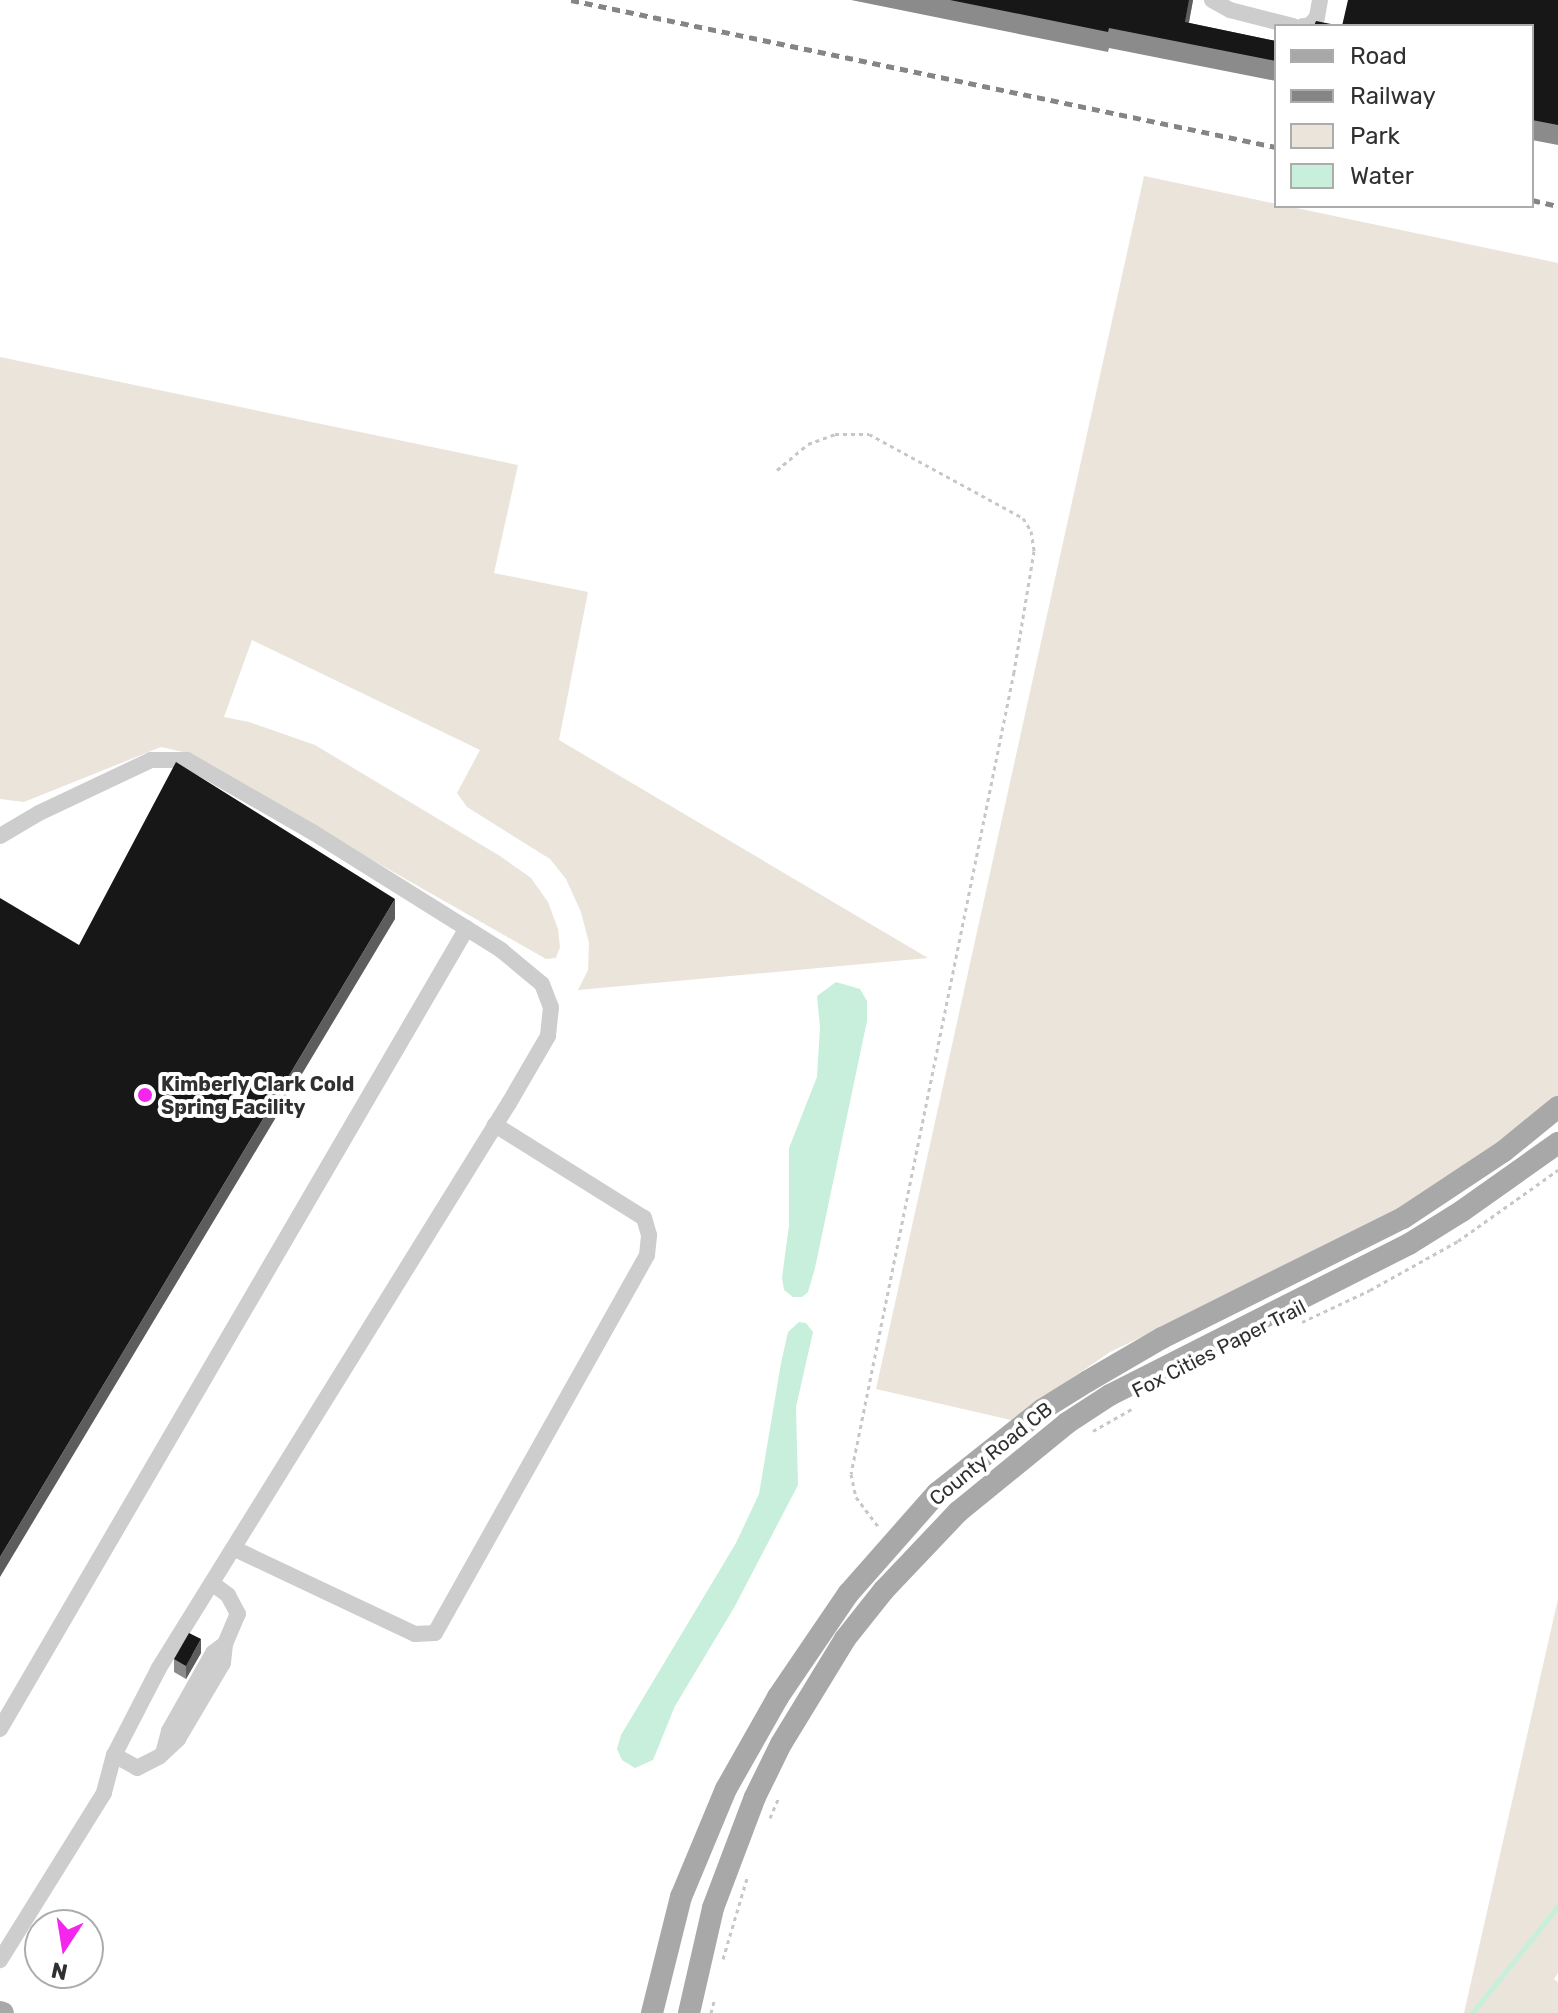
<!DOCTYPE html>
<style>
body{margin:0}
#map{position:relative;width:1558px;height:2013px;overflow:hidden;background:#fff;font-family:Rubik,sans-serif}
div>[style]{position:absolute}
.green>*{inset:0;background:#ebe4da}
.water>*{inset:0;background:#c8efdb}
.stream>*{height:5px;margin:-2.5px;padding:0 2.5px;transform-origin:2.5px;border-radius:2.5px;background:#c8efdb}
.path>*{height:3px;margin-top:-1.5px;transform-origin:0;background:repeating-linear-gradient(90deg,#c7c7c7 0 4px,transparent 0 8px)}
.minor>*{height:16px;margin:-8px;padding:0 8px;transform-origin:8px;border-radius:8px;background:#cdcdcd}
.major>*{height:22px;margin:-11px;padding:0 11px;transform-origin:11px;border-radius:11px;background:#a8a8a8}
.rail>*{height:5px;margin-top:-2.5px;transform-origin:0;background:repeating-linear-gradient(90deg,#858585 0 8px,transparent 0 14px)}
.wall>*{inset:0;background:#8b8b8b}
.shaded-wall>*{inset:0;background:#5d5d5d}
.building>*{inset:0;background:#171717}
.dots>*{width:22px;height:22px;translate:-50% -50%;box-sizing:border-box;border:4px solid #fff;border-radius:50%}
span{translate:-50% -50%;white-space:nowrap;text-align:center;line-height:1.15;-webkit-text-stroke:8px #fff;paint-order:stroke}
.poi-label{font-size:20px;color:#303030;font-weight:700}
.left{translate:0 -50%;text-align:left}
.street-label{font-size:20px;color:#303030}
.legend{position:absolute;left:1274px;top:24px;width:260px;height:184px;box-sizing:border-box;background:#fff;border:2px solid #acacac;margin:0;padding:10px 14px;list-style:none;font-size:24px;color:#303030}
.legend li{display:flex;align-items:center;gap:16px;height:40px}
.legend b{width:40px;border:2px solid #acacac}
.north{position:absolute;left:24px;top:1909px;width:80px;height:80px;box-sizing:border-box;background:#fff;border:2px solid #acacac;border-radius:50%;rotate:192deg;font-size:22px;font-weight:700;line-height:32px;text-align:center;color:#303030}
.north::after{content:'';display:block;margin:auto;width:28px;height:36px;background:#f425ec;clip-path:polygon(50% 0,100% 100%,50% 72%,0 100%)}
</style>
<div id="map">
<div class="green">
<div style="clip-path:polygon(1144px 176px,1558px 263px,1558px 1095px,1531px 1119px,1413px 1201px,1335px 1245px,1110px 1352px,1011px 1420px,876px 1389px)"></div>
<div style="clip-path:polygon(0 357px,518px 465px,494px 573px,588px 592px,559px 740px,928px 958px,578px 990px,588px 970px,589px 943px,581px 912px,566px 879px,550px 859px,467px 807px,457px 793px,480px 750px,252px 640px,224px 717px,249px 722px,315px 745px,500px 856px,531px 878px,548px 902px,558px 929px,560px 947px,556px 958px,546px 959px,183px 752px,161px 747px,24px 802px,0 799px)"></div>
<div style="clip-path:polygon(1558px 1599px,1558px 1973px,1554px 1979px,1558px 1982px,1558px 2013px,1464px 2013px)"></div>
</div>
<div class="water">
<div style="clip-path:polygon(836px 982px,860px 989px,867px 1001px,867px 1021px,815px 1268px,808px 1292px,802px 1297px,793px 1297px,784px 1290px,782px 1278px,789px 1225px,789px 1148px,817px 1077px,820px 1027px,817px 996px)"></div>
<div style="clip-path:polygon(799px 1322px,806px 1323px,813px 1332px,796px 1407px,798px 1485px,735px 1606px,675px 1706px,653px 1760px,635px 1768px,622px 1760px,617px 1749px,621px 1735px,736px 1543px,759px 1494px,781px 1363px,788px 1332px)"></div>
</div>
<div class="stream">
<div style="left:1472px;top:2013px;width:137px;rotate:-51.2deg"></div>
</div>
<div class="path">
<div style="left:777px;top:470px;width:40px;rotate:-40deg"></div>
<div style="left:808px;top:444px;width:29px;rotate:-20deg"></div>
<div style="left:835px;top:434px;width:34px"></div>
<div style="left:869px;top:434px;width:175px;rotate:28.6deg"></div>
<div style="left:1023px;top:518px;width:15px;rotate:58deg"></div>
<div style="left:1031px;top:531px;width:20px;rotate:81deg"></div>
<div style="left:1034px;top:551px;width:123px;rotate:99.4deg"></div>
<div style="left:1014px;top:672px;width:818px;rotate:101.49deg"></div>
<div style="left:851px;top:1474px;width:24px;rotate:78deg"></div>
<div style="left:856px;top:1497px;width:39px;rotate:53deg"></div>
<div style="left:1302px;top:1322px;width:75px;rotate:-25.2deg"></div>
<div style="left:1370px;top:1290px;width:101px;rotate:-29.1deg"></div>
<div style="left:1458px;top:1241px;width:123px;rotate:-35.4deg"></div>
<div style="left:1093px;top:1431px;width:48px;rotate:-29.7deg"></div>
<div style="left:770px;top:1818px;width:21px;rotate:-67deg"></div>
<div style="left:723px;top:1959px;width:84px;rotate:-73.5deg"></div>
<div style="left:711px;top:2013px;width:12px;rotate:-76deg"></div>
</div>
<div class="minor">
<div style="left:1212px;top:0;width:21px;rotate:29deg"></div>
<div style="left:1230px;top:10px;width:65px;rotate:14.3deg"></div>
<div style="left:1303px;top:26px;width:6px"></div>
<div style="left:1309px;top:26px;width:12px;rotate:-48deg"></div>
<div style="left:1317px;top:17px;width:17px;rotate:-80deg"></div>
<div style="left:0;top:836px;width:45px;rotate:-30.5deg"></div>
<div style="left:39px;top:813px;width:124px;rotate:-25.3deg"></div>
<div style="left:151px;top:760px;width:36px"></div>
<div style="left:187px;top:760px;width:146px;rotate:29.9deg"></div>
<div style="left:314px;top:833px;width:221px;rotate:32deg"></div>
<div style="left:501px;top:950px;width:53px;rotate:39.7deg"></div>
<div style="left:542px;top:984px;width:25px;rotate:69deg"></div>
<div style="left:551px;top:1007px;width:29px;rotate:96deg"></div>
<div style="left:548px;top:1036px;width:78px;rotate:120.2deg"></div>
<div style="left:509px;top:1103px;width:665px;rotate:121.78deg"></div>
<div style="left:159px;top:1668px;width:98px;rotate:117.3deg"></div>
<div style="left:114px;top:1755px;width:39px;rotate:105deg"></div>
<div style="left:104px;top:1793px;width:197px;rotate:121.9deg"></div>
<div style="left:235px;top:1549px;width:199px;rotate:25.3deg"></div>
<div style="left:415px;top:1634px;width:20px;rotate:-3deg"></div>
<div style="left:435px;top:1633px;width:433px;rotate:-60.7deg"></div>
<div style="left:647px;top:1255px;width:20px;rotate:-84deg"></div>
<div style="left:649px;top:1235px;width:18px;rotate:-106deg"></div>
<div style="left:644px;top:1218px;width:176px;rotate:-148deg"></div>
<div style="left:0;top:1729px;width:927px;rotate:-59.76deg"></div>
<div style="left:164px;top:1750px;width:20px;rotate:-75deg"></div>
<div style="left:169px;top:1731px;width:90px;rotate:-60.6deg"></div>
<div style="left:213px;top:1653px;width:15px;rotate:-37deg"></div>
<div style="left:114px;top:1755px;width:26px;rotate:29deg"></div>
<div style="left:137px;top:1768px;width:25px;rotate:-27deg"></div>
<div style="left:159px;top:1757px;width:26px;rotate:-43deg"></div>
<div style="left:178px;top:1739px;width:88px;rotate:-59.4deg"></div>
<div style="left:223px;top:1663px;width:19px;rotate:-84deg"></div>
<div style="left:225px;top:1644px;width:33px;rotate:-67deg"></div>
<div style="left:238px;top:1614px;width:21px;rotate:-118deg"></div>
<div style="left:228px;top:1595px;width:19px;rotate:-144deg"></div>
</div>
<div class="major">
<div style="left:0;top:2012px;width:3px;rotate:18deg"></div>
<div style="left:652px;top:2013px;width:120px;rotate:-76deg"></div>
<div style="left:681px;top:1897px;width:117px;rotate:-67.4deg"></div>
<div style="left:726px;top:1789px;width:106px;rotate:-60.5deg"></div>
<div style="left:778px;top:1697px;width:125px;rotate:-55.8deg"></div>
<div style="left:848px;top:1594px;width:135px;rotate:-48.6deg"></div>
<div style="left:937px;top:1493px;width:135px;rotate:-38.4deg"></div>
<div style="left:1043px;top:1409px;width:53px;rotate:-31.9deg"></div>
<div style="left:1088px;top:1381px;width:86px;rotate:-30.2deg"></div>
<div style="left:1162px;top:1338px;width:269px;rotate:-26.5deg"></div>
<div style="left:1403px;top:1218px;width:121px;rotate:-33.6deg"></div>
<div style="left:1504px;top:1151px;width:70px;rotate:-39.2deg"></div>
<div style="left:689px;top:2013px;width:108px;rotate:-77.1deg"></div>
<div style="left:713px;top:1908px;width:119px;rotate:-69.3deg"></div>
<div style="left:755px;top:1797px;width:59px;rotate:-63.9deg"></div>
<div style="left:781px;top:1744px;width:123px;rotate:-58.6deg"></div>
<div style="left:845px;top:1639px;width:63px;rotate:-51.5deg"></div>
<div style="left:884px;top:1590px;width:108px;rotate:-46.5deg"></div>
<div style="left:958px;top:1512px;width:141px;rotate:-39.2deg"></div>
<div style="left:1067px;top:1423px;width:51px;rotate:-33.1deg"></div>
<div style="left:1110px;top:1395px;width:335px;rotate:-26.8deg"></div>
<div style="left:1409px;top:1244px;width:62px;rotate:-31.9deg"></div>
<div style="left:1462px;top:1211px;width:118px;rotate:-35.3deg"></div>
</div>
<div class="rail">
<div style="left:571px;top:0;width:720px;rotate:11.78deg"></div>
<div style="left:1532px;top:200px;width:27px;rotate:13deg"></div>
</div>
<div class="wall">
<div style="clip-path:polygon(851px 0,1193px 0,1189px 23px,1276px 41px,1276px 81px,1109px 48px,1108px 52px)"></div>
<div style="clip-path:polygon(1558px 0,1558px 145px,1532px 140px,1532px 26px)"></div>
<div style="clip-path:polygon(201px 1653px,186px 1679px,174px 1672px,174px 1659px)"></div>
</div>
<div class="shaded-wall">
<div style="clip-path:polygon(1189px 0,1193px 0,1185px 42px,1185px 22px)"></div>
<div style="clip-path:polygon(395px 899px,395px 919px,0 1577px,0 1557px)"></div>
<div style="clip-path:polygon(201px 1639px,201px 1653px,186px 1679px,186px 1666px)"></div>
</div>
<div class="building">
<div style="clip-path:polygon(950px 0,1189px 0,1185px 22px,1276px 41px,1276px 61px,1109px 28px,1108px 32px)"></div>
<div style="clip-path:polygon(1348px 0,1558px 0,1558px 125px,1532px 120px,1532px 26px,1342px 26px)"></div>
<div style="clip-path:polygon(1316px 21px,1341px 26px,1314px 26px)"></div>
<div style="clip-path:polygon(176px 762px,395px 899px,0 1557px,0 898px,79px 945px)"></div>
<div style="clip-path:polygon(189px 1633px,201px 1639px,186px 1666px,174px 1659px)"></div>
</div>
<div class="dots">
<div style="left:145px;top:1095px;background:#f425ec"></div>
</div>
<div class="poi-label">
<span class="left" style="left:161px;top:1096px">Kimberly Clark Cold<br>Spring Facility</span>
</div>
<div class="street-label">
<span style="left:1219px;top:1349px;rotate:-27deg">Fox Cities Paper Trail</span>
<span style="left:991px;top:1454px;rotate:-39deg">County Road CB</span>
</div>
<ul class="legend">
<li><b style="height:10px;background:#a8a8a8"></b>Road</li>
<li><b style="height:10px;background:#858585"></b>Railway</li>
<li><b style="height:22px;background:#ebe4da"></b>Park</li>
<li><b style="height:22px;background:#c8efdb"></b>Water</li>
</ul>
<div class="north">N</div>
</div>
